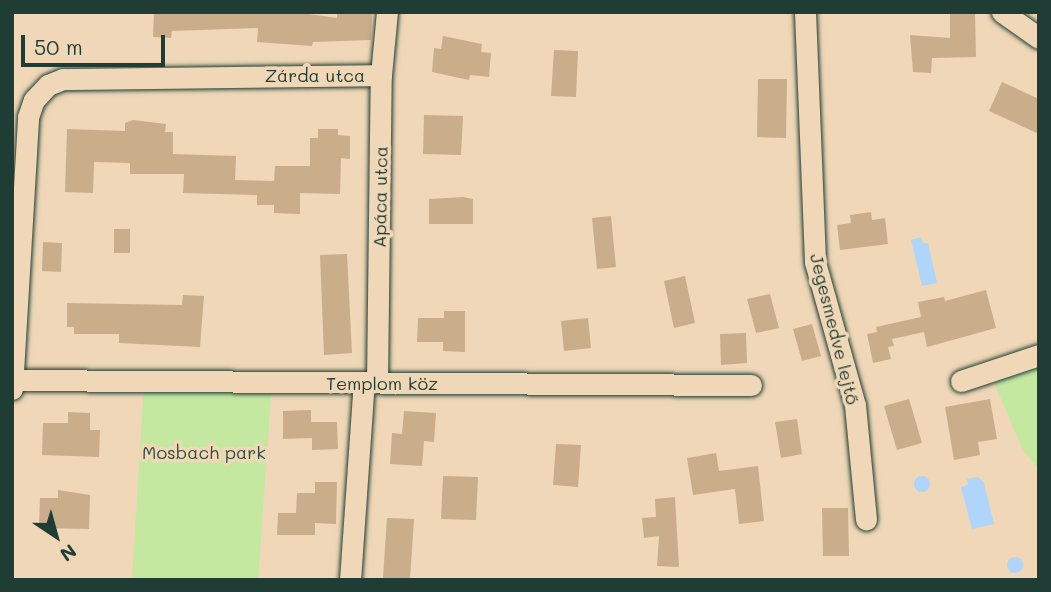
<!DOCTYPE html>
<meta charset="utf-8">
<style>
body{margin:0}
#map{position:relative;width:1051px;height:592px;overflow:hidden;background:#efd7b7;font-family:Mali,sans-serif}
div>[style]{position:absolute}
.green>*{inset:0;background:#c5e8a1}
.water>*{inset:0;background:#b0d5fa}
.round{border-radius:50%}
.building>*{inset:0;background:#caae8b}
.roads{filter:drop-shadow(0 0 2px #1f3d34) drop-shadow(0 0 2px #1f3d34)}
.minor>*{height:21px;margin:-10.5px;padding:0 10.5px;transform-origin:10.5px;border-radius:10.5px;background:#efd7b7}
span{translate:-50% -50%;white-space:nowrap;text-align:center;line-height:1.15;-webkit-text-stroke:7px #efd7b7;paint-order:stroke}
.street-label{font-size:18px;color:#1f3d34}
.park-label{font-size:18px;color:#304e3f}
.frame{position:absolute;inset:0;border:14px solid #1f3d34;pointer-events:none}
.north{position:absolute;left:21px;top:501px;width:70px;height:70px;-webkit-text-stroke:5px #efd7b7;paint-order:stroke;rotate:144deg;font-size:19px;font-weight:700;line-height:28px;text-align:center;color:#1f3d34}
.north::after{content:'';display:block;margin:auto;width:24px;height:32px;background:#1f3d34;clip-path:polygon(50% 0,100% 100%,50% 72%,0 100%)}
.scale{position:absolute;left:21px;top:35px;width:144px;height:32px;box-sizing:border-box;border:4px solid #1f3d34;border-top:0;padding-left:9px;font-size:21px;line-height:24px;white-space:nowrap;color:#1f3d34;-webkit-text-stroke:5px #efd7b7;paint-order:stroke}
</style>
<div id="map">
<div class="green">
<div style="clip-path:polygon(1039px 355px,1039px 470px,1023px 450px,990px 374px)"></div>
<div style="clip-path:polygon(144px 383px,272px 383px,258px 580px,132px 580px)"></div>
</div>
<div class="water">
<div style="clip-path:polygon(921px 237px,923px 243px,928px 243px,937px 283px,922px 286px,911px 240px)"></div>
<div class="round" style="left:914px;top:476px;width:16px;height:16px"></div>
<div style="clip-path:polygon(978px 477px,984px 483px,994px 524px,972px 529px,961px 487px,968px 485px,967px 479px)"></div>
<div class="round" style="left:1007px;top:557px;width:16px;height:16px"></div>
</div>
<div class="building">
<div style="clip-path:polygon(154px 12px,295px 12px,337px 18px,337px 12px,372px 12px,371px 40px,313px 42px,312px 46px,257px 42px,258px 28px,172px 31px,171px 38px,153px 37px)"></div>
<div style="clip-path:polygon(950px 12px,975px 12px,976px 57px,932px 58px,931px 73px,913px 72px,910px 35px,950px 38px)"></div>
<div style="clip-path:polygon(443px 36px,482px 44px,481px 52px,491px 53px,489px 77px,470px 75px,469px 80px,432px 72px,434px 48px,441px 49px)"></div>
<div style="clip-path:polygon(554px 50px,578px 51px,576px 97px,551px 96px)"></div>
<div style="clip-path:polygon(758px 79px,787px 79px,786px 138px,757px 137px)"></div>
<div style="clip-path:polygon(1002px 82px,1039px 99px,1039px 134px,989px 111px)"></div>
<div style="clip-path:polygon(424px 115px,463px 116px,461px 155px,423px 154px)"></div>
<div style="clip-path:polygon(133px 120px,166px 124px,165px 132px,173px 132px,173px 154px,236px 156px,235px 180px,274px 181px,275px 166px,310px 166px,310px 138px,318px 138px,318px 129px,338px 129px,338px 135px,350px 136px,350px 159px,341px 158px,340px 194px,300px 193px,300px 214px,274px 213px,274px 205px,257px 205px,257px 195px,183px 193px,184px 174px,130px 174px,130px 163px,94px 162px,93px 193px,65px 192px,67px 129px,125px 131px,125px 123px)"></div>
<div style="clip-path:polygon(463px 197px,473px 199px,473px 224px,429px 224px,429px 199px)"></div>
<div style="clip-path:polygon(871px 212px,872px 220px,885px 218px,888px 244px,840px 250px,837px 225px,851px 223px,850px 215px)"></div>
<div style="clip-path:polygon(611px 216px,616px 267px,597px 269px,592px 218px)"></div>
<div style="clip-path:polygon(114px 229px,130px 229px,130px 253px,114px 253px)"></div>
<div style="clip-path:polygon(43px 242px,62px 243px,61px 272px,42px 271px)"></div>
<div style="clip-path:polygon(347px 254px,352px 353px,324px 355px,320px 255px)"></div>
<div style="clip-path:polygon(685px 276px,695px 323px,674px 328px,664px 281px)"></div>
<div style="clip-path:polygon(986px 290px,996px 328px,927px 347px,924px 332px,892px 339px,894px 346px,888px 347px,891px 359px,873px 363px,867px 334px,877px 332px,876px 327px,921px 317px,918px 302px,944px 297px,945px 301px)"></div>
<div style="clip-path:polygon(770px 294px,779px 328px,756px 333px,747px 299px)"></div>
<div style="clip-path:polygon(183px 295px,204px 296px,200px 347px,119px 343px,119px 334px,74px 334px,74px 327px,67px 327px,67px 303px,182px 305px)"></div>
<div style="clip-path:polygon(444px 311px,465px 311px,465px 352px,443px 351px,443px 342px,417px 342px,418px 318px,444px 318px)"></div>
<div style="clip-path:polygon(588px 318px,591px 348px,564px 351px,561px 321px)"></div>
<div style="clip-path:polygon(812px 324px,821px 356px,802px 361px,793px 329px)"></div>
<div style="clip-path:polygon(746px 333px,747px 363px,721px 365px,720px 334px)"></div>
<div style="clip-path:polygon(909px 399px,922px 443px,897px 450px,884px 406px)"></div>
<div style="clip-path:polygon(990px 399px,997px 439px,978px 442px,980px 455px,954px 460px,945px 407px)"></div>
<div style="clip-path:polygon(311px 410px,311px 422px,337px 422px,338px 449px,312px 450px,312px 438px,283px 439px,283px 411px)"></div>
<div style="clip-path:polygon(404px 411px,436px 413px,434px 442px,424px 441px,422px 466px,390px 464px,392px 433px,402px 434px)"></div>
<div style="clip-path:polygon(68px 412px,90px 413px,90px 430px,100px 430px,99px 457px,42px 455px,43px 423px,68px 423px)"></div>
<div style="clip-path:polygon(797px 419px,802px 454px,781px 458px,775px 422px)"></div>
<div style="clip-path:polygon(556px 444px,581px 445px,578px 487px,553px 485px)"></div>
<div style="clip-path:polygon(716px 453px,719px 471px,758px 466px,764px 521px,739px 524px,735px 489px,693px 495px,687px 458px)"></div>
<div style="clip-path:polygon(443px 476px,478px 477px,476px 520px,441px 519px)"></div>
<div style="clip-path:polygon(315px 482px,337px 482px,336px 524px,315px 523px,315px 535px,277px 535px,278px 513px,296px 513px,297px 493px,315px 493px)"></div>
<div style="clip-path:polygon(58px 490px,90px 495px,89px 529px,39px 528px,40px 498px,58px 498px)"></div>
<div style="clip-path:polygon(675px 497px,679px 567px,657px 566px,659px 536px,644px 538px,642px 518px,656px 517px,655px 499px)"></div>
<div style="clip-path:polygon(822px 508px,848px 508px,849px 556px,823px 556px)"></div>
<div style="clip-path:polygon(387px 518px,414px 519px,410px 579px,383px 578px)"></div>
</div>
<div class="roads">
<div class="minor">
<div style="left:805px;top:12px;width:250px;rotate:87.7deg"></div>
<div style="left:815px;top:262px;width:148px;rotate:74.4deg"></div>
<div style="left:855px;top:405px;width:115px;rotate:84.5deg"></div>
<div style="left:1002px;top:12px;width:45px;rotate:35.1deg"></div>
<div style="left:12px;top:380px;width:739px;rotate:0.39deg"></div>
<div style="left:961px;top:381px;width:82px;rotate:-18.4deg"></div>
<div style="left:377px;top:382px;width:307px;rotate:-89.3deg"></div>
<div style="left:381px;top:75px;width:63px;rotate:-84.6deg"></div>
<div style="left:12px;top:389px;width:272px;rotate:-86.6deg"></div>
<div style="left:28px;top:117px;width:18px;rotate:-71deg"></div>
<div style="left:34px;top:100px;width:21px;rotate:-47deg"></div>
<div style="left:48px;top:85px;width:16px;rotate:-22deg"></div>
<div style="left:63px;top:79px;width:318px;rotate:-0.7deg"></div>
<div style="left:350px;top:580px;width:198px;rotate:-86deg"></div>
</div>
</div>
<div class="street-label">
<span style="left:315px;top:75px">Zárda utca</span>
<span style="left:380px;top:197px;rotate:-89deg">Apáca utca</span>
<span style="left:835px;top:329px;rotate:76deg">Jegesmedve lejtő</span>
<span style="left:382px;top:383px">Templom köz</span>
</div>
<div class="park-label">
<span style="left:204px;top:452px">Mosbach park</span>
</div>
<div class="frame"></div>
<div class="north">N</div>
<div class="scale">50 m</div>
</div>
